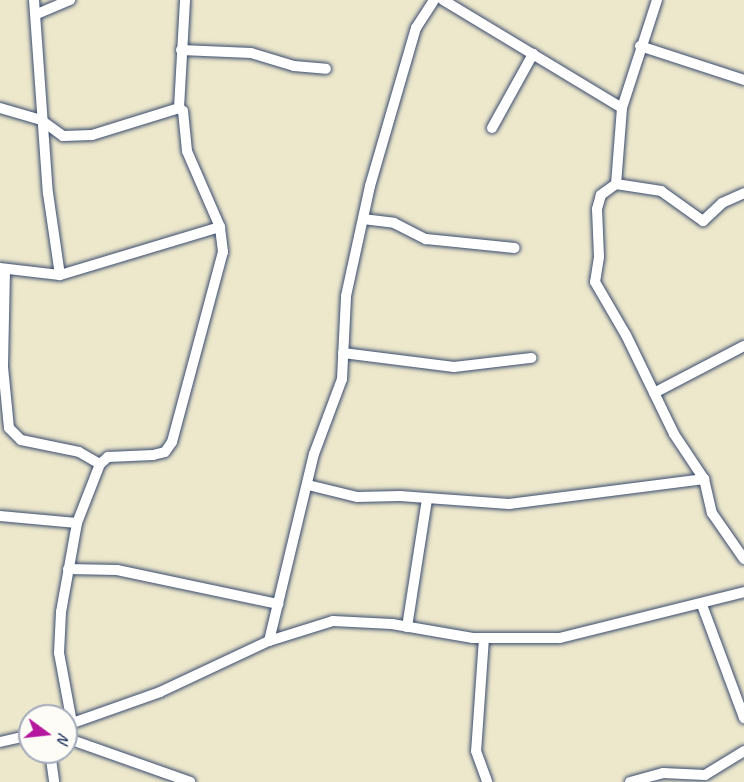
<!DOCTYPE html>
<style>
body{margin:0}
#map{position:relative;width:744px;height:782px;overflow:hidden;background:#ede8cc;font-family:Caveat,sans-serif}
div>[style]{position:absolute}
.roads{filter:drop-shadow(0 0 2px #3a4b6e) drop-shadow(0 0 2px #3a4b6e)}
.street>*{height:10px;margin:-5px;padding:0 5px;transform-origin:5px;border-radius:5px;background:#fff}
span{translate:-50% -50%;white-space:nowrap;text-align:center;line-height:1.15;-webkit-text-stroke:4.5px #fdfcf7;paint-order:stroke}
.north{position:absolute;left:18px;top:704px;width:60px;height:60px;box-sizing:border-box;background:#fdfcf7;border:2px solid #a3aaba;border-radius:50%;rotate:105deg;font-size:16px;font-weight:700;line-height:24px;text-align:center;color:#1b2f5e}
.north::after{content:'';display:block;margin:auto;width:21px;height:27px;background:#b5179e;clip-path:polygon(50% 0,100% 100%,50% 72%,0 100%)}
</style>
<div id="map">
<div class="roads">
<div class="street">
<div style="left:34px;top:0;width:194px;rotate:85.9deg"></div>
<div style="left:48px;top:193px;width:83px;rotate:81.7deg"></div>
<div style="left:443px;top:0;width:209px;rotate:31.1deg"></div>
<div style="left:657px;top:0;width:114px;rotate:108deg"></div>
<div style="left:622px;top:108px;width:76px;rotate:94.5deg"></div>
<div style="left:616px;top:184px;width:19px;rotate:144deg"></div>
<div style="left:601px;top:195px;width:15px;rotate:106deg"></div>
<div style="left:597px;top:209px;width:48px;rotate:87.6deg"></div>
<div style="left:599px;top:257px;width:25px;rotate:99deg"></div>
<div style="left:595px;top:282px;width:61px;rotate:59.7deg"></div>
<div style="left:626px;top:335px;width:110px;rotate:64.1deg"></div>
<div style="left:674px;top:434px;width:54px;rotate:56.3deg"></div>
<div style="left:704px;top:479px;width:35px;rotate:77deg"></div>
<div style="left:712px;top:513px;width:56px;rotate:55.2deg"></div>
<div style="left:37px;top:14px;width:36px;rotate:-23deg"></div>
<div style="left:640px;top:46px;width:109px;rotate:18.1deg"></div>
<div style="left:181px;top:50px;width:70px;rotate:2.5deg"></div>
<div style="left:251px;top:53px;width:45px;rotate:16.8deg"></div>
<div style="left:294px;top:66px;width:32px;rotate:5deg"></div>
<div style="left:0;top:108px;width:43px;rotate:16.3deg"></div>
<div style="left:41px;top:120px;width:27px;rotate:36deg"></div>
<div style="left:63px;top:136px;width:29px;rotate:-2deg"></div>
<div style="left:92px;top:135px;width:91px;rotate:-17.2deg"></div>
<div style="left:492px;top:128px;width:85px;rotate:-61deg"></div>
<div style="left:616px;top:184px;width:46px;rotate:8.8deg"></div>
<div style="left:661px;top:191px;width:52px;rotate:35.5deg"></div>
<div style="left:703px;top:221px;width:26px;rotate:-43deg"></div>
<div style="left:722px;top:203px;width:24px;rotate:-24deg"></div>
<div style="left:363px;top:219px;width:31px;rotate:7deg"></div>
<div style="left:394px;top:223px;width:36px;rotate:27deg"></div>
<div style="left:426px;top:239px;width:89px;rotate:5.8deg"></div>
<div style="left:0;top:268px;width:60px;rotate:6.7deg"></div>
<div style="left:60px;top:275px;width:167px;rotate:-16.7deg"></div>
<div style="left:5px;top:270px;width:97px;rotate:91.2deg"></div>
<div style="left:3px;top:367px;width:61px;rotate:84.4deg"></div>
<div style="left:9px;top:428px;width:17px;rotate:45deg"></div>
<div style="left:21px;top:440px;width:59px;rotate:11.7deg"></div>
<div style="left:79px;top:452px;width:24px;rotate:30deg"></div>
<div style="left:343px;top:353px;width:112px;rotate:7.2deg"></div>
<div style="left:454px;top:367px;width:78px;rotate:-6.7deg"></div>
<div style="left:654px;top:393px;width:102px;rotate:-27.6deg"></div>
<div style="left:308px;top:485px;width:50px;rotate:13.8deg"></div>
<div style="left:357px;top:497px;width:43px;rotate:-1.3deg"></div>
<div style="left:400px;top:496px;width:109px;rotate:4.2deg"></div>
<div style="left:509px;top:504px;width:197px;rotate:-7.3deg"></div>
<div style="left:0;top:516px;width:77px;rotate:5.2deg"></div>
<div style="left:68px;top:569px;width:49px;rotate:1.2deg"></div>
<div style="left:117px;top:570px;width:165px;rotate:11.9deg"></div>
<div style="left:702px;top:605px;width:121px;rotate:69.6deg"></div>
<div style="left:407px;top:627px;width:130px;rotate:-81.1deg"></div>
<div style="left:484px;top:638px;width:113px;rotate:94deg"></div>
<div style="left:476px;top:751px;width:33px;rotate:70deg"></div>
<div style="left:269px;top:641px;width:192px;rotate:-76.5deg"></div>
<div style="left:314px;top:454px;width:80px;rotate:-69.5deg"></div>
<div style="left:342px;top:379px;width:83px;rotate:-87.2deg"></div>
<div style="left:346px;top:296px;width:113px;rotate:-77.7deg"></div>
<div style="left:370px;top:186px;width:165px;rotate:-73.8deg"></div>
<div style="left:416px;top:28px;width:33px;rotate:-57deg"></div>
<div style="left:72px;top:723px;width:71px;rotate:-100.5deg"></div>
<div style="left:59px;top:653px;width:41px;rotate:-87.2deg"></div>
<div style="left:61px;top:612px;width:90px;rotate:-79.8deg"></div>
<div style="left:77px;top:523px;width:63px;rotate:-68.7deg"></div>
<div style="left:100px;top:464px;width:11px;rotate:-41deg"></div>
<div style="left:108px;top:457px;width:45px;rotate:-2.5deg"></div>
<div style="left:153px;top:455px;width:12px;rotate:-14deg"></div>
<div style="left:165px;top:452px;width:12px;rotate:-55deg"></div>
<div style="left:172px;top:442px;width:197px;rotate:-75deg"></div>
<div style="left:223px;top:252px;width:25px;rotate:-97deg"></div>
<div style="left:220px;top:227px;width:83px;rotate:-113.5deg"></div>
<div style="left:187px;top:151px;width:40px;rotate:-95.7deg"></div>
<div style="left:183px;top:111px;width:5px;rotate:-143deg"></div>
<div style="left:179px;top:108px;width:108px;rotate:-86.8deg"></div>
<div style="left:67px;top:725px;width:99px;rotate:-19.5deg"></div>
<div style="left:160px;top:692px;width:120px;rotate:-25.1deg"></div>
<div style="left:269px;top:641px;width:67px;rotate:-17.4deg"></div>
<div style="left:333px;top:621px;width:59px;rotate:2.9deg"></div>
<div style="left:392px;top:624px;width:82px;rotate:9.8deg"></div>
<div style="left:473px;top:638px;width:87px"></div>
<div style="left:560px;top:638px;width:190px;rotate:-14deg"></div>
<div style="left:66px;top:738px;width:132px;rotate:19.5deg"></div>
<div style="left:0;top:742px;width:31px;rotate:-13deg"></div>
<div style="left:50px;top:752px;width:30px;rotate:82deg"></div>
<div style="left:630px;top:782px;width:34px;rotate:-15deg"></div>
<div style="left:663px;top:773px;width:42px;rotate:2.7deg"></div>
<div style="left:705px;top:775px;width:46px;rotate:-31.6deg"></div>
</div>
</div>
<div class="north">N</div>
</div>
